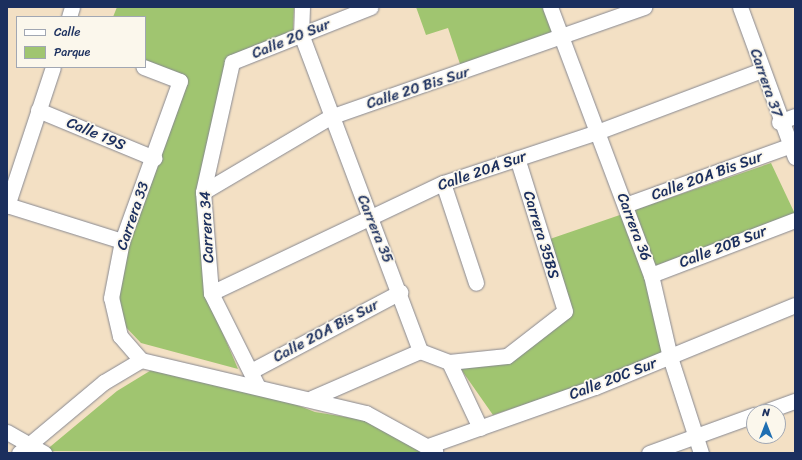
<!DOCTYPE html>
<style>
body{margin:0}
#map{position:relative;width:802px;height:460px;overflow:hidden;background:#f3e0c4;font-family:Sriracha,sans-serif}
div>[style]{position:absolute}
.green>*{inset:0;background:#a0c570}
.roads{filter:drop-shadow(0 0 1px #878891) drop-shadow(0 0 1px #878891)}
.street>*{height:15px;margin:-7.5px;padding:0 7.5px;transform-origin:7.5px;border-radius:7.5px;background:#fff}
span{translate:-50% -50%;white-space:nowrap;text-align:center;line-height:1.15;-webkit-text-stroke:3.5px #fbf7ec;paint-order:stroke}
.street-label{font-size:15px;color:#1b2f5e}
.frame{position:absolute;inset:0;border:8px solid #1b2f5e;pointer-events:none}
.legend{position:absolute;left:16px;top:16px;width:130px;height:52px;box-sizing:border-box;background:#fbf7ec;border:1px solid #a1a7b3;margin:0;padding:5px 7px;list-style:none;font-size:12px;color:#1b2f5e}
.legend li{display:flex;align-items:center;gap:8px;height:20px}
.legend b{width:20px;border:1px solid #a1a7b3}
.north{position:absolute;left:746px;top:404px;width:40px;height:40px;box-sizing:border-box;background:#fbf7ec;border:1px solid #a1a7b3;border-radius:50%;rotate:0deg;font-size:11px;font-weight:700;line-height:16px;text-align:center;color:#1b2f5e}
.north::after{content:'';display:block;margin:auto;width:14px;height:18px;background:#1f6fb2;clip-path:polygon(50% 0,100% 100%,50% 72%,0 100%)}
</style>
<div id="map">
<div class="green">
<div style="clip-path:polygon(117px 7px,294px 7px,293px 32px,228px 59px,200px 183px,208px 298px,238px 369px,141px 343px,120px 321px,114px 302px,124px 242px,183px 81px,145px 65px,145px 17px,113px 17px)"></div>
<div style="clip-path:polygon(416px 7px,543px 7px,553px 34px,461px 67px,448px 28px,426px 35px)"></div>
<div style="clip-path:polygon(771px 163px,795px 214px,644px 270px,665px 358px,493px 415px,458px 365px,511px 360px,569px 310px,547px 240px)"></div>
<div style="clip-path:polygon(153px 369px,266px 393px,315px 412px,371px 421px,432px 453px,45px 451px,117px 391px)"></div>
</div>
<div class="roads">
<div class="street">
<div style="left:302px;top:7px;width:27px;rotate:92deg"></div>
<div style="left:301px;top:34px;width:339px;rotate:69.4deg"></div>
<div style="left:550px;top:7px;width:286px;rotate:69.4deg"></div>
<div style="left:651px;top:275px;width:84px;rotate:77deg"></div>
<div style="left:670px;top:357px;width:101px;rotate:72.1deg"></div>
<div style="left:740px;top:7px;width:160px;rotate:69.9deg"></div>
<div style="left:69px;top:17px;width:10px;rotate:-73deg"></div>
<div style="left:38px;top:110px;width:126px;rotate:22.5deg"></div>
<div style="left:779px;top:122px;width:17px;rotate:-21deg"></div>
<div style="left:443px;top:183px;width:105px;rotate:71.7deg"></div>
<div style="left:203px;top:192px;width:147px;rotate:-30.6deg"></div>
<div style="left:330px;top:117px;width:333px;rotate:-19.3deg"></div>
<div style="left:7px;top:205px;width:121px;rotate:17.4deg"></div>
<div style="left:625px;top:205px;width:174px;rotate:-19.8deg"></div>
<div style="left:7px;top:206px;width:146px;rotate:-71.7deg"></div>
<div style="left:651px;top:275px;width:154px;rotate:-20.9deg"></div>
<div style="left:211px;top:293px;width:257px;rotate:-25.4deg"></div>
<div style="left:443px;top:183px;width:162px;rotate:-18.3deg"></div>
<div style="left:597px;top:132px;width:176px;rotate:-20.6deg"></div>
<div style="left:420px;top:351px;width:31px;rotate:21deg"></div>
<div style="left:449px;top:362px;width:73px;rotate:64.8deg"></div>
<div style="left:141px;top:360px;width:32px;rotate:-131deg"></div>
<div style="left:120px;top:336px;width:39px;rotate:-103deg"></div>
<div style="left:111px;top:298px;width:58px;rotate:-79.1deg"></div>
<div style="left:122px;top:241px;width:170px;rotate:-70.1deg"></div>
<div style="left:180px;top:81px;width:39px;rotate:-159deg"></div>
<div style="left:141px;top:360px;width:231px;rotate:13.3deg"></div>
<div style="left:366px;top:413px;width:79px;rotate:28.8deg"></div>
<div style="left:449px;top:362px;width:58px;rotate:-5.9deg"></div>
<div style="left:507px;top:356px;width:73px;rotate:-37.8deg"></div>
<div style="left:565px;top:311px;width:160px;rotate:-107.4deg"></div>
<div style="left:251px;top:371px;width:169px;rotate:-27.9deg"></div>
<div style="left:257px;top:385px;width:103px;rotate:-116.6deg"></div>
<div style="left:211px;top:293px;width:101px;rotate:-94.5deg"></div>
<div style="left:203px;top:192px;width:133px;rotate:-77.4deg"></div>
<div style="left:232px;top:62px;width:149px;rotate:-21.6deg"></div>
<div style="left:312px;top:398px;width:118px;rotate:-23.5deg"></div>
<div style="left:764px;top:412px;width:33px;rotate:-20deg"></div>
<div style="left:7px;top:432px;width:43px;rotate:29.6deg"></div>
<div style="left:428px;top:446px;width:177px;rotate:-19.5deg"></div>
<div style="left:595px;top:387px;width:216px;rotate:-22.3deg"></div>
<div style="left:19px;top:453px;width:111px;rotate:-39.9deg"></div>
<div style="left:104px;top:382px;width:43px;rotate:-30.7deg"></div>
<div style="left:649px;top:453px;width:112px;rotate:-19.9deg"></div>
</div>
</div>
<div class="street-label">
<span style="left:291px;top:39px;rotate:-22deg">Calle 20 Sur</span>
<span style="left:766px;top:83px;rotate:71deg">Carrera 37</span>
<span style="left:418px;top:88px;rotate:-18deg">Calle 20 Bis Sur</span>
<span style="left:96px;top:134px;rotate:23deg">Calle 19S</span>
<span style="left:482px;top:171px;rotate:-19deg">Calle 20A Sur</span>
<span style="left:707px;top:176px;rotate:-20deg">Calle 20A Bis Sur</span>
<span style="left:133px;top:216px;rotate:-71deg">Carrera 33</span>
<span style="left:207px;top:227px;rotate:-93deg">Carrera 34</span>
<span style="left:634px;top:227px;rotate:69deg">Carrera 36</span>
<span style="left:375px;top:229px;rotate:68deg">Carrera 35</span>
<span style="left:541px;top:235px;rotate:73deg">Carrera 35BS</span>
<span style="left:723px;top:247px;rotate:-21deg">Calle 20B Sur</span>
<span style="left:326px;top:331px;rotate:-28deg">Calle 20A Bis Sur</span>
<span style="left:613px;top:379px;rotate:-21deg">Calle 20C Sur</span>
</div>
<div class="frame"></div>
<ul class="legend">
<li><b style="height:5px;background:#fff"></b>Calle</li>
<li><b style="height:11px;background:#a0c570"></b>Parque</li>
</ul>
<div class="north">N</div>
</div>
